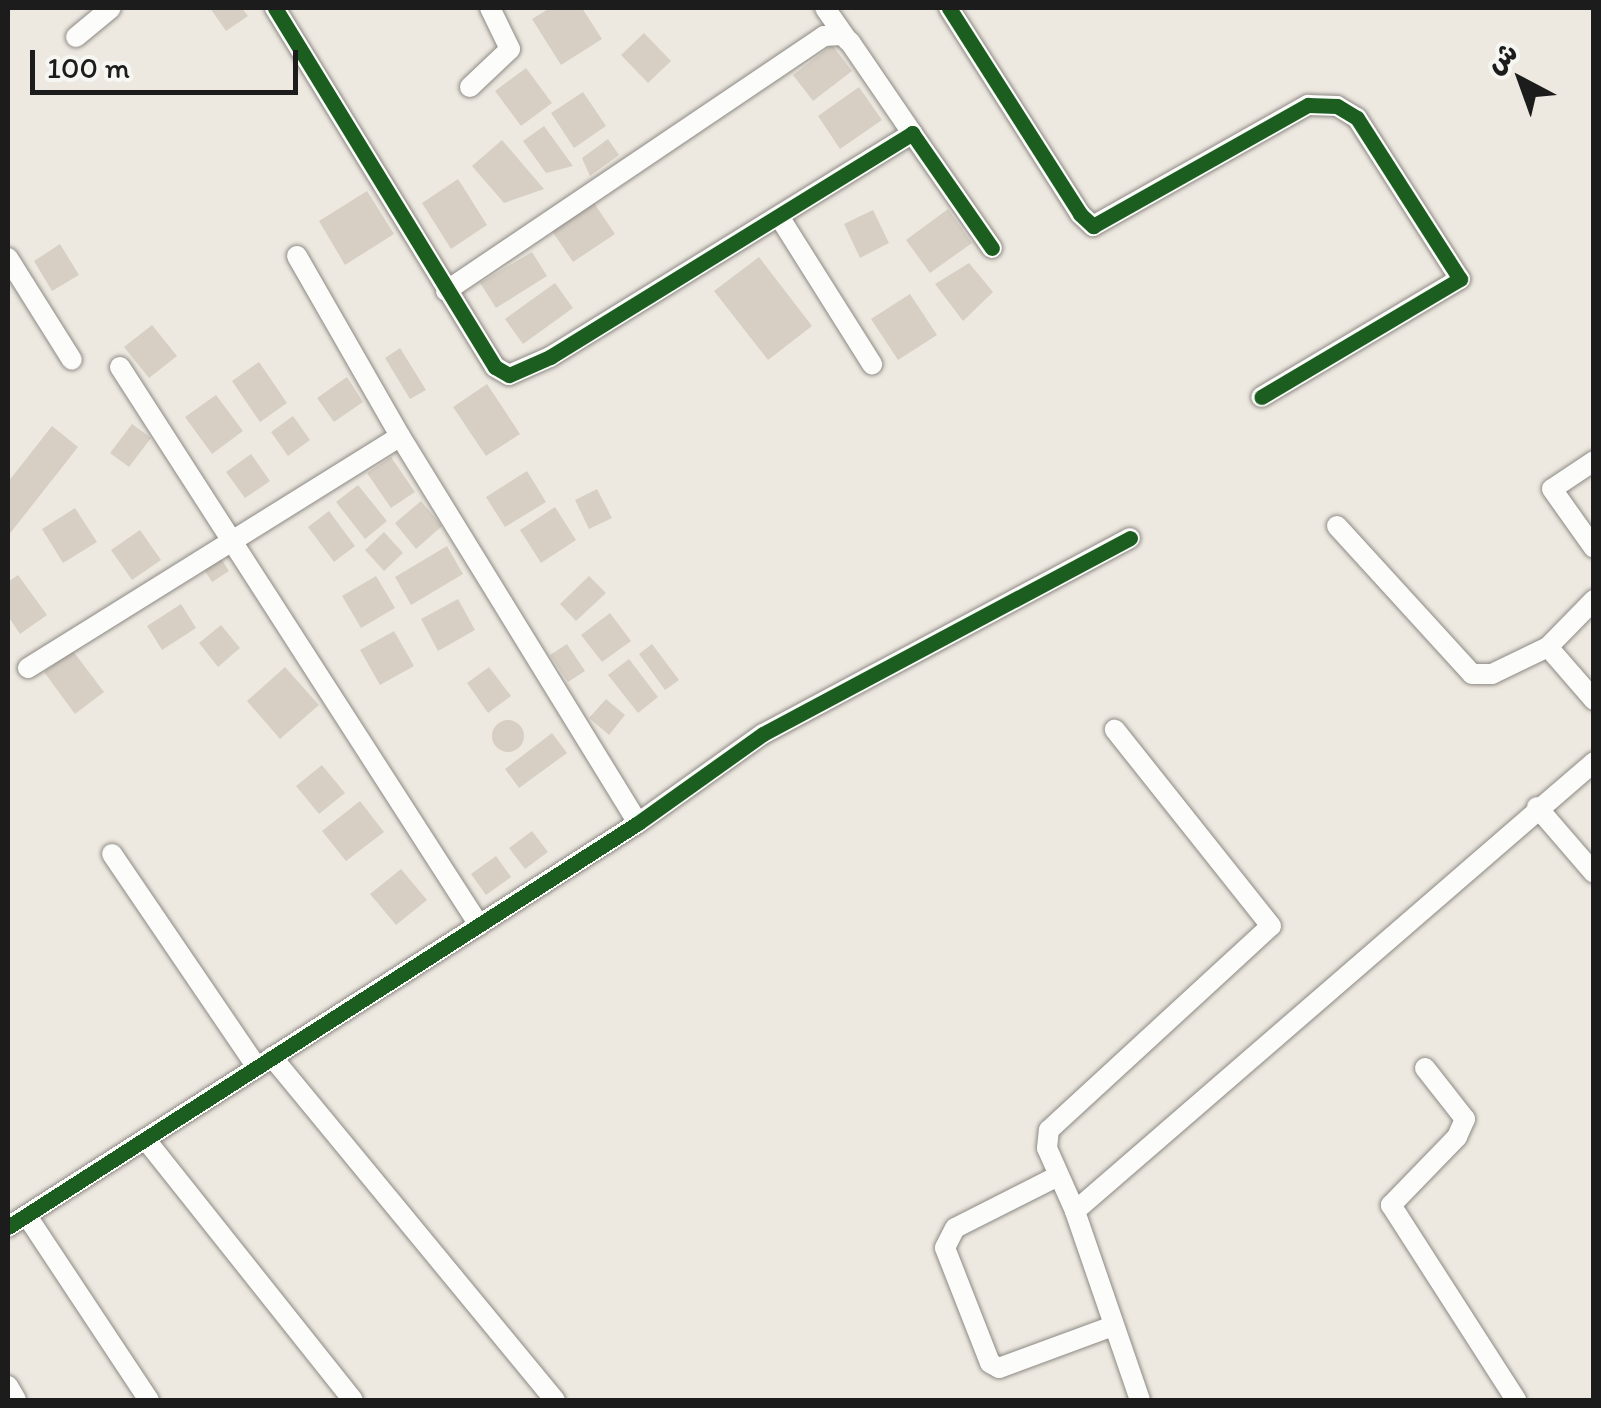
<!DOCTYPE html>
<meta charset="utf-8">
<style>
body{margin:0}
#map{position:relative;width:1601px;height:1408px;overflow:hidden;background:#eee9e0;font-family:Itim,"Playpen Sans Arabic",sans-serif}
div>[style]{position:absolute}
.building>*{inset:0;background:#d7cfc4}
.round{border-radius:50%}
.roads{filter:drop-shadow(0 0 2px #8c8984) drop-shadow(0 0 2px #8c8984)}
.minor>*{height:20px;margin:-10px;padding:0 10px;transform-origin:10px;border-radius:10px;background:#fcfcfa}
.cycleway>*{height:15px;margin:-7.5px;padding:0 7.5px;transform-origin:7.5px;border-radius:7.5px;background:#1b5e20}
span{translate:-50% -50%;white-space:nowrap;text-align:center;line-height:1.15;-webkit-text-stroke:8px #f6f6f2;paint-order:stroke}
.frame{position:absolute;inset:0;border:10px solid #1c1c1c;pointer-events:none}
.north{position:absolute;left:1471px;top:30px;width:100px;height:100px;-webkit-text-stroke:8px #f6f6f2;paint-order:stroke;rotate:319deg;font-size:28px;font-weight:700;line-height:40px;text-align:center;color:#1c1c1c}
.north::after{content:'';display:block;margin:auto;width:35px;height:45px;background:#1c1c1c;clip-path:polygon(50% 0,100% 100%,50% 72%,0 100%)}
.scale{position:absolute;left:30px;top:50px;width:268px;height:45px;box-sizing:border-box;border:5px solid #1c1c1c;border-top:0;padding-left:12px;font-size:30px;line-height:35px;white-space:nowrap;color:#1c1c1c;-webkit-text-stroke:8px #f6f6f2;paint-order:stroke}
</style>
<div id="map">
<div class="building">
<div style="clip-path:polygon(210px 8px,242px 8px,248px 16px,226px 31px)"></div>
<div style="clip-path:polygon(550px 8px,582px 8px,602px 39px,561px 65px,532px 19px)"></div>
<div style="clip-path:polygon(644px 33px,671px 61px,648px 83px,621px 55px)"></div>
<div style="clip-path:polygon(832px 45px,852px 71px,813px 101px,793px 75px)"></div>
<div style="clip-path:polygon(526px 68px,552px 103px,521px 126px,495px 91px)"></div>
<div style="clip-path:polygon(859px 87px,882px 120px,840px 149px,818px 116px)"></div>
<div style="clip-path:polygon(583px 92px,606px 126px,574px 148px,551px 113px)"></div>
<div style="clip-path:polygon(544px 126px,573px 166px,546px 173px,523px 141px)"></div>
<div style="clip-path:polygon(608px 139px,619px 155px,590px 176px,582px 158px)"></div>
<div style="clip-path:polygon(502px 140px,544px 189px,504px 203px,472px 166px)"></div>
<div style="clip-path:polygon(458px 179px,487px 225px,451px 249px,422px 203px)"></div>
<div style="clip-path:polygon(367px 191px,394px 234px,345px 265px,319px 221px)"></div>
<div style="clip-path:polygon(594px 203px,615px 234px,573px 262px,552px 231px)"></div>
<div style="clip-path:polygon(948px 209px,972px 243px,930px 273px,906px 240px)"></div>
<div style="clip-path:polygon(873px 210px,889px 243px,860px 258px,844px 224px)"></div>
<div style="clip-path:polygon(60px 244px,79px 275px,52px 291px,34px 261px)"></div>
<div style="clip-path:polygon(532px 252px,547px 276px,496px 308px,480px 283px)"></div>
<div style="clip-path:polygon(759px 257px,812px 326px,768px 360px,714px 291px)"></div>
<div style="clip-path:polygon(969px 263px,993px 292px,963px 321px,935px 284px)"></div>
<div style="clip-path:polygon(555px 283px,573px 308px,523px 344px,505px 319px)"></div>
<div style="clip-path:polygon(910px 294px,937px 335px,898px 360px,871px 319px)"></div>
<div style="clip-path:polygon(152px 325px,177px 356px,149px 378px,124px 347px)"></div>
<div style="clip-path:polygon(400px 348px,426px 390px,410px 399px,385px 358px)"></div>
<div style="clip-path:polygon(259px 362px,287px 403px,260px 422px,232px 381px)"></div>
<div style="clip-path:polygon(347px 377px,363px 402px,334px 422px,317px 398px)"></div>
<div style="clip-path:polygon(487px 384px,520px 434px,486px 456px,453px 407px)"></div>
<div style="clip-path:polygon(216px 395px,243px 431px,212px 454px,185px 417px)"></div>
<div style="clip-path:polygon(293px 416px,310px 440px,288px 456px,271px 432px)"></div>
<div style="clip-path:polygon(132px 424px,151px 438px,129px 467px,110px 453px)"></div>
<div style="clip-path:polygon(52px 426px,78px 447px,8px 536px,8px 482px)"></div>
<div style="clip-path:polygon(251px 454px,270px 481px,245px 498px,226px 472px)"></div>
<div style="clip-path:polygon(391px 457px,415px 492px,391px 508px,367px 473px)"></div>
<div style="clip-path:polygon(527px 471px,546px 502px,505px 527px,486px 497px)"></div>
<div style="clip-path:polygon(358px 485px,387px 521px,365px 539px,336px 502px)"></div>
<div style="clip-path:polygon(597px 489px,612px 518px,589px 529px,575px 500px)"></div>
<div style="clip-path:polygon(421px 501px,442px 526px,416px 549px,395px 523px)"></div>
<div style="clip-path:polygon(555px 507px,576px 540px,541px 563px,520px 530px)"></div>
<div style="clip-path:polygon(75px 508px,97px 542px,63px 563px,42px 529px)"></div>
<div style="clip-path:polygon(329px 511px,355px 546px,334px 562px,308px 527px)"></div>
<div style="clip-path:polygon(140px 530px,161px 560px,132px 580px,111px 550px)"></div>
<div style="clip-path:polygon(384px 532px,403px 553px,384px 571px,365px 550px)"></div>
<div style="clip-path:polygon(447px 546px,463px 574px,411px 605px,395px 577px)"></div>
<div style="clip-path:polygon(220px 557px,229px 571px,212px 582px,203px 568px)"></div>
<div style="clip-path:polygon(18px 575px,47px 615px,20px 634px,8px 616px,8px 582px)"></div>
<div style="clip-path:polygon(376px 576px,395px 608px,361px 628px,342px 596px)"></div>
<div style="clip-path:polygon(589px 576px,606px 593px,576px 621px,560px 604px)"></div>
<div style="clip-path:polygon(458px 599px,475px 630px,438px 651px,421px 619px)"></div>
<div style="clip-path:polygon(181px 604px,196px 628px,162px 650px,147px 626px)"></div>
<div style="clip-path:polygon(610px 613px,631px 641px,602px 662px,581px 635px)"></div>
<div style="clip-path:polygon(221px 625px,240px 648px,218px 667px,199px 643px)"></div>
<div style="clip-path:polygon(394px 631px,414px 666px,380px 685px,360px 650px)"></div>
<div style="clip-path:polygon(567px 644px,585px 671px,568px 682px,550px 655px)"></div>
<div style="clip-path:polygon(652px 644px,679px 680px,665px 690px,639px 654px)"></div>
<div style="clip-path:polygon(73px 651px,104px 692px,75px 714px,44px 672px)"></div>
<div style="clip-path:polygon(629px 659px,658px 697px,638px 713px,608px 675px)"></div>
<div style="clip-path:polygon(285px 667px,319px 705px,280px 739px,247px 701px)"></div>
<div style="clip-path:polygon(489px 667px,511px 696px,488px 713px,467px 683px)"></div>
<div style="clip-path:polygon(606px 699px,625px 715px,609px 735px,589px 718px)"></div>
<div class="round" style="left:492px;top:720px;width:32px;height:32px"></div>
<div style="clip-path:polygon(552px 733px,567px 753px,519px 788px,505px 769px)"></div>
<div style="clip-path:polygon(322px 765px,345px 793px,319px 814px,296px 786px)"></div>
<div style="clip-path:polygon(360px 801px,384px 832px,346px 861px,322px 831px)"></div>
<div style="clip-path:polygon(532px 831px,548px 852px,525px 869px,509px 848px)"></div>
<div style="clip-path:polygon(496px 856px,511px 877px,486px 895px,471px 874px)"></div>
<div style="clip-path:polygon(401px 869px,427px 900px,396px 925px,370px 894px)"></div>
</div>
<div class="roads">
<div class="minor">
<div style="left:275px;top:8px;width:421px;rotate:58.5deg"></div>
<div style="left:495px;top:367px;width:16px;rotate:30deg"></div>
<div style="left:509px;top:375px;width:45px;rotate:-23.7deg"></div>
<div style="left:550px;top:357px;width:426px;rotate:-31.7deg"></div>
<div style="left:912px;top:133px;width:140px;rotate:55.2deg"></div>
<div style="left:825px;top:8px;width:40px;rotate:55.1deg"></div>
<div style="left:949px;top:8px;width:244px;rotate:57.5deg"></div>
<div style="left:1080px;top:214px;width:18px;rotate:43deg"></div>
<div style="left:1093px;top:226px;width:247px;rotate:-29.4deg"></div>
<div style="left:1308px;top:105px;width:29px;rotate:2deg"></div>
<div style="left:1337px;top:106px;width:23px;rotate:31deg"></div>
<div style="left:1357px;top:118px;width:191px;rotate:57.4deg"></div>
<div style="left:1460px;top:279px;width:231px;rotate:149.3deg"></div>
<div style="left:76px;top:37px;width:45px;rotate:-39.6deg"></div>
<div style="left:470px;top:87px;width:55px;rotate:-43.5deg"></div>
<div style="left:510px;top:49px;width:46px;rotate:-116deg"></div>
<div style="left:780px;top:218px;width:173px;rotate:57.8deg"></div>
<div style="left:297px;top:256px;width:207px;rotate:60.2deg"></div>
<div style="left:8px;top:258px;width:120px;rotate:57.9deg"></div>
<div style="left:446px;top:291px;width:456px;rotate:-34deg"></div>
<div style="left:824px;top:36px;width:18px;rotate:-3deg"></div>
<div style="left:842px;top:35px;width:11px;rotate:41deg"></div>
<div style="left:850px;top:42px;width:110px;rotate:55.7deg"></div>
<div style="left:120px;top:367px;width:664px;rotate:57.24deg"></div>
<div style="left:1594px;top:461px;width:50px;rotate:146.3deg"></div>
<div style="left:1552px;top:489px;width:72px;rotate:54.6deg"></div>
<div style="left:1337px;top:526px;width:200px;rotate:47.6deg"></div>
<div style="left:1472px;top:674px;width:20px"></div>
<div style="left:1492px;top:674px;width:62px;rotate:-25.7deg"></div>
<div style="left:1548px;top:647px;width:66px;rotate:-45.6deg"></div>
<div style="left:1548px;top:647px;width:70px;rotate:49deg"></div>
<div style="left:28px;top:668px;width:438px;rotate:-31.9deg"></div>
<div style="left:400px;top:436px;width:454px;rotate:58.4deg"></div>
<div style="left:1537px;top:807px;width:87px;rotate:49.2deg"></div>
<div style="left:112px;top:854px;width:258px;rotate:55.8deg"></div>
<div style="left:272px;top:1057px;width:445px;rotate:50.5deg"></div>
<div style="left:1425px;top:1068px;width:65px;rotate:51.9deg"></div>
<div style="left:1465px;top:1119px;width:20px;rotate:114deg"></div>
<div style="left:1457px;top:1137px;width:95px;rotate:134.1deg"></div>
<div style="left:1391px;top:1205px;width:232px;rotate:57.3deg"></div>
<div style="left:146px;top:1140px;width:332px;rotate:51.5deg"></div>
<div style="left:1058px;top:1176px;width:115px;rotate:153.2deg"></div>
<div style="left:955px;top:1228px;width:22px;rotate:117deg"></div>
<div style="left:945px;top:1248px;width:123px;rotate:68.6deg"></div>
<div style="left:990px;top:1363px;width:10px;rotate:29deg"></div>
<div style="left:999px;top:1368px;width:121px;rotate:-20.2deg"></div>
<div style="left:1075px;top:1211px;width:69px;rotate:-114deg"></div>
<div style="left:1047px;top:1148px;width:18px;rotate:-84deg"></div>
<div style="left:1049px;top:1130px;width:301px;rotate:-42.6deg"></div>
<div style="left:1271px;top:926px;width:251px;rotate:-128.5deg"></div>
<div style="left:27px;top:1216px;width:221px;rotate:56.5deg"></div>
<div style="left:8px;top:1227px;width:748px;rotate:-32.67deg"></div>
<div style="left:638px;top:823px;width:153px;rotate:-35.5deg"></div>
<div style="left:763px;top:734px;width:416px;rotate:-28.1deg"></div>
<div style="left:8px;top:1386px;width:16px;rotate:60deg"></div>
<div style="left:1140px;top:1400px;width:200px;rotate:-109deg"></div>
<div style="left:1075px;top:1211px;width:686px;rotate:-40.86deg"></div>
</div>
</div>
<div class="cycleway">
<div style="left:275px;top:8px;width:421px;rotate:58.5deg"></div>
<div style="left:495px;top:367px;width:16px;rotate:30deg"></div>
<div style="left:509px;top:375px;width:45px;rotate:-23.7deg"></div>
<div style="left:550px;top:357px;width:426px;rotate:-31.7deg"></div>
<div style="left:912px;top:133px;width:140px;rotate:55.2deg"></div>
<div style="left:949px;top:8px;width:244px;rotate:57.5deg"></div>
<div style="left:1080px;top:214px;width:18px;rotate:43deg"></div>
<div style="left:1093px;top:226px;width:247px;rotate:-29.4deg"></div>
<div style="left:1308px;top:105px;width:29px;rotate:2deg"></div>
<div style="left:1337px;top:106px;width:23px;rotate:31deg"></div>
<div style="left:1357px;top:118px;width:191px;rotate:57.4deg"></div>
<div style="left:1460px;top:279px;width:231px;rotate:149.3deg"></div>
<div style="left:8px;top:1227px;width:748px;rotate:-32.67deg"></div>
<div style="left:638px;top:823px;width:153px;rotate:-35.5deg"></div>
<div style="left:763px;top:734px;width:416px;rotate:-28.1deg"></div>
</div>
<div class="frame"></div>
<div class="north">ش</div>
<div class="scale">100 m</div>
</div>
